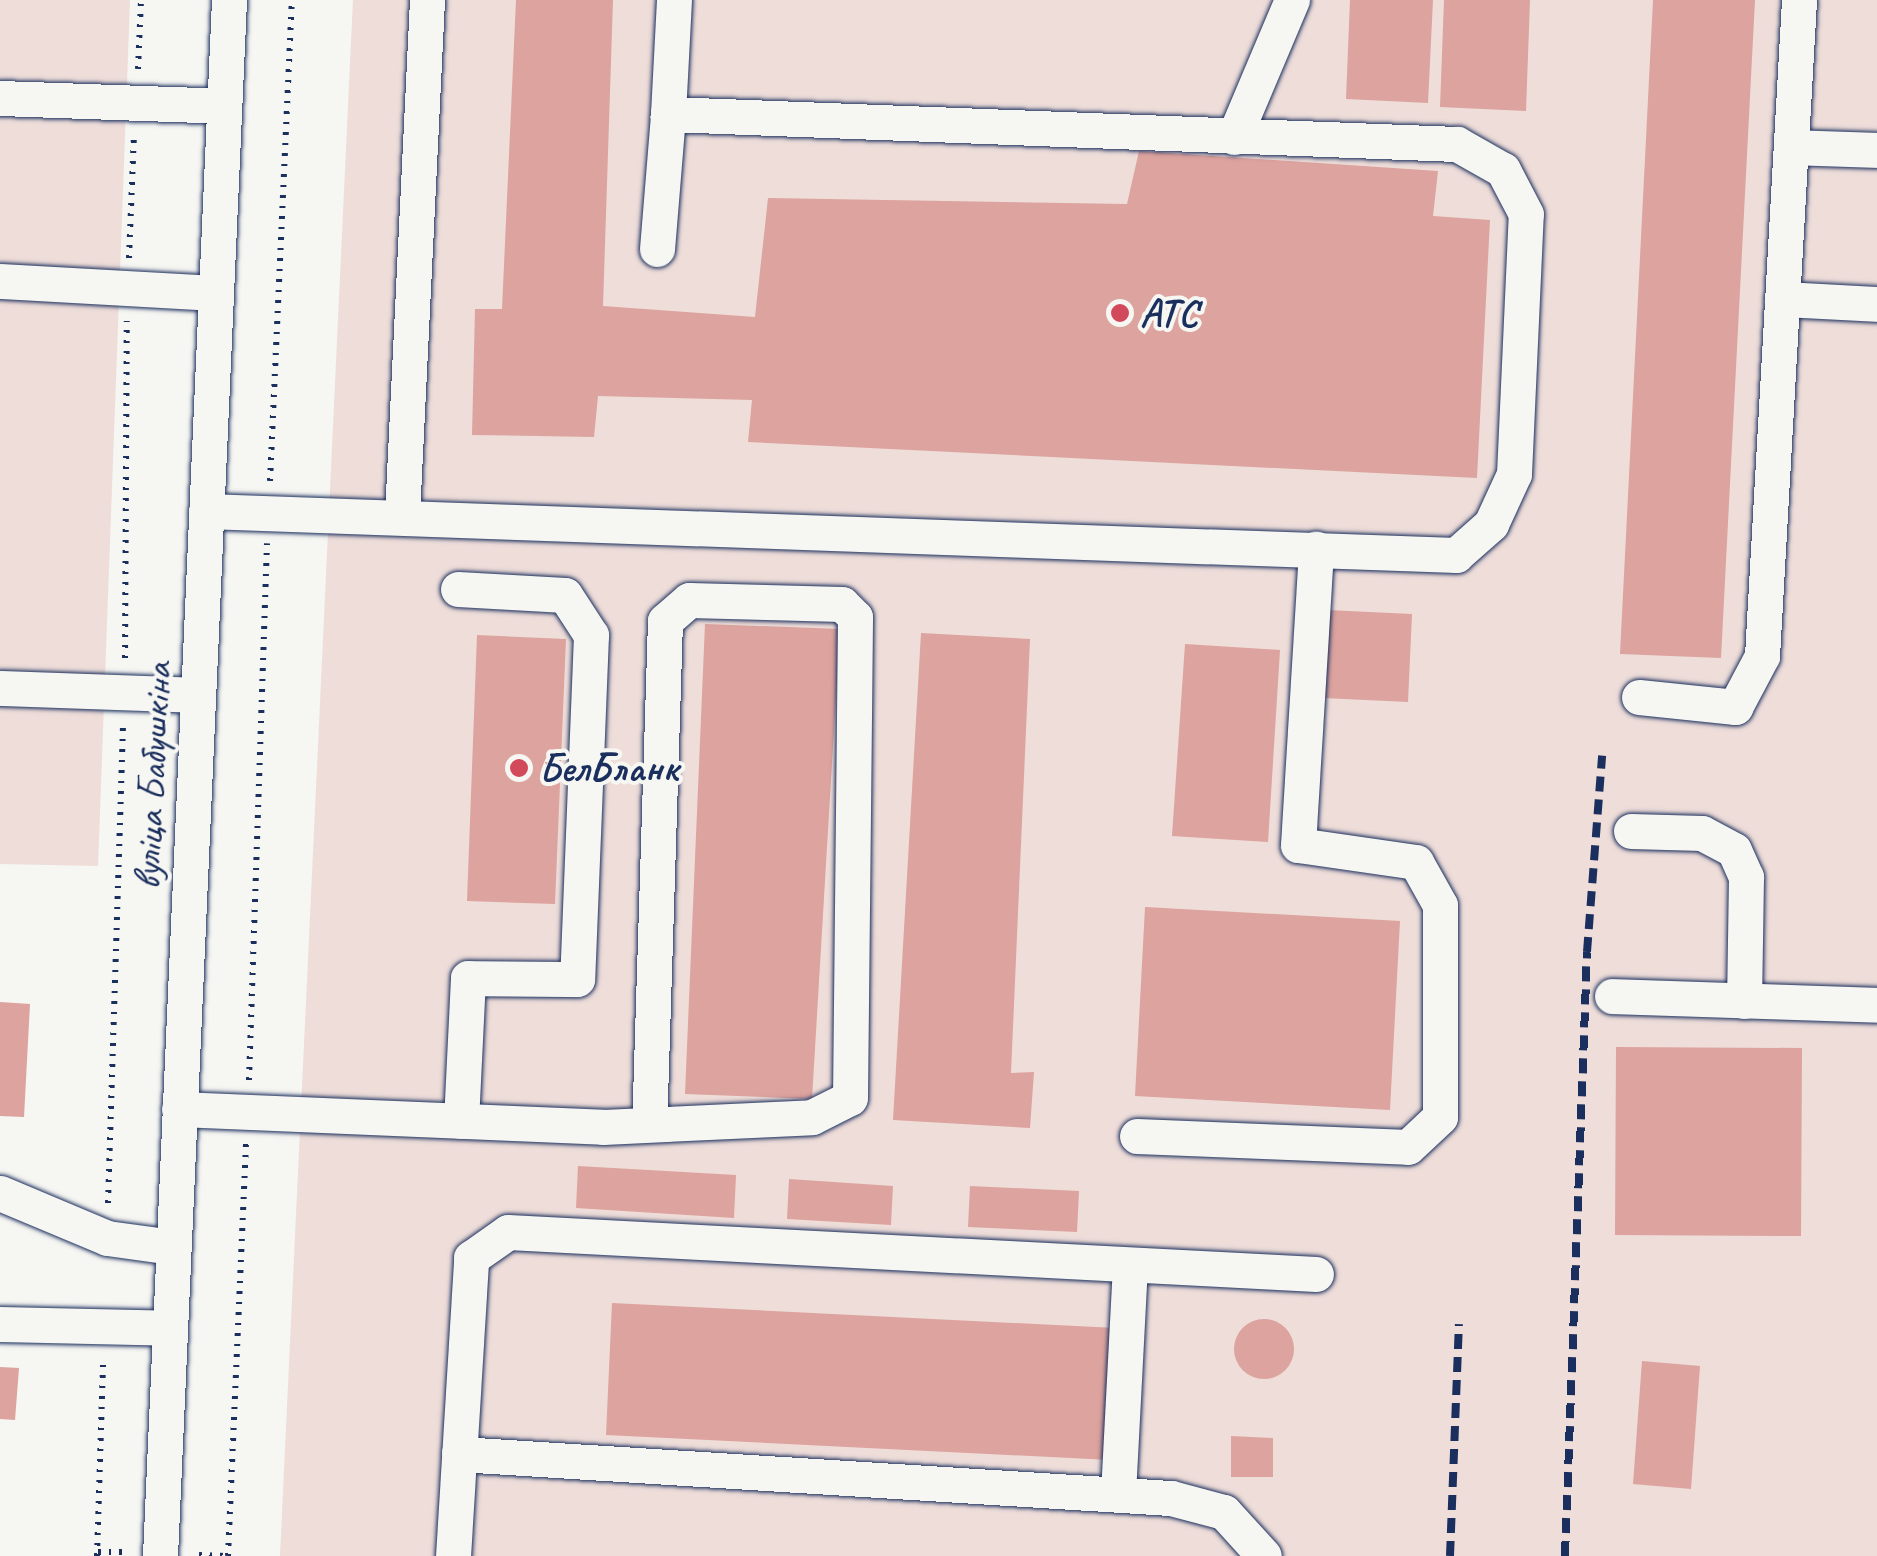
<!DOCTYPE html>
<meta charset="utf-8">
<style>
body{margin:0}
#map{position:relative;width:1877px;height:1556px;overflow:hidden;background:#f6f6f2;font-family:Caveat,sans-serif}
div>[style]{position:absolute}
.built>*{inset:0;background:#eeddd9}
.building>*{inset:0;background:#dda39e}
.round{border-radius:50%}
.path>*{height:6px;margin-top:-3px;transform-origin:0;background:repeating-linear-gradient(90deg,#1b2f5e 0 2.5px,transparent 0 10.5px)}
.roads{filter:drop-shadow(0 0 2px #1b2f5e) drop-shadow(0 0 2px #1b2f5e)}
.minor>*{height:35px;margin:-17.5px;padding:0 17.5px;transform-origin:17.5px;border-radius:17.5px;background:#f6f6f2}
.rail>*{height:8px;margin-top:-4px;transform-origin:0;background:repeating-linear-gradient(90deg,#1b2f5e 0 15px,transparent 0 23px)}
.dots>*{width:28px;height:28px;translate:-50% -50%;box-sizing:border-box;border:5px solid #f6f6f2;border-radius:50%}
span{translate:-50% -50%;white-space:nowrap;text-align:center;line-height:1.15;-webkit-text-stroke:8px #f6f6f2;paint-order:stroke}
.poi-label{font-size:40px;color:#1b2f5e;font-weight:700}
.left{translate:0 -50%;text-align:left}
.street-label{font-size:40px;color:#1b2f5e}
</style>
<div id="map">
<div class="built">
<div style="clip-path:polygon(0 0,130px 0,98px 866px,0 864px)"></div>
<div style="clip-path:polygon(353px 0,1877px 0,1877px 1556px,280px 1556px)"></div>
</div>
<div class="building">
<div style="clip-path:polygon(516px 0,613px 0,603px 306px,755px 317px,768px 198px,1127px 204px,1139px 151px,1438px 171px,1433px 216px,1490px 220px,1477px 478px,748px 442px,752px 400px,598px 396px,594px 437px,472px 435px,475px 309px,502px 309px)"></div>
<div style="clip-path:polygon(1350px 0,1433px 0,1428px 103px,1346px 99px)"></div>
<div style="clip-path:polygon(1444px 0,1530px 0,1526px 111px,1440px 107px)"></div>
<div style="clip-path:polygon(1653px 0,1755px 0,1721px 658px,1620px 654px)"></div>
<div style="clip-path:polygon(1327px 610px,1412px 614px,1408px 702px,1323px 698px)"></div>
<div style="clip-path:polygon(705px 624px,840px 629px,812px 1099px,685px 1094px)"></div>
<div style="clip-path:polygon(921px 633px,1030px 639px,1011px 1073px,1034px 1072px,1030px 1128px,893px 1120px)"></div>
<div style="clip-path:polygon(477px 635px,566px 639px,555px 904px,467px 901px)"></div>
<div style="clip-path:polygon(1185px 644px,1280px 650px,1268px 842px,1172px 836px)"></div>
<div style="clip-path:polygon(1145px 907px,1400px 921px,1390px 1110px,1135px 1096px)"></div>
<div style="clip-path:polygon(0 1002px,30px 1004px,24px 1117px,0 1116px)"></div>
<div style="clip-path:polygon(1616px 1047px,1802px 1048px,1801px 1236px,1615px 1235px)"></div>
<div style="clip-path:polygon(578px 1166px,736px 1175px,734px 1218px,576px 1208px)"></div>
<div style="clip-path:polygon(789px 1179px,893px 1186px,891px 1225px,787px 1219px)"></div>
<div style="clip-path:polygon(970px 1186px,1079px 1191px,1077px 1232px,968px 1227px)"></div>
<div style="clip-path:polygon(612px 1303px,1116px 1328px,1110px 1460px,606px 1435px)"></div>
<div class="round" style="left:1234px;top:1319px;width:60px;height:60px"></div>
<div style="clip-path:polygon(1642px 1361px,1700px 1366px,1691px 1489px,1633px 1484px)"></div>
<div style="clip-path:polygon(0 1367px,19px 1368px,15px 1420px,0 1419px)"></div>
<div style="clip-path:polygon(1231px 1436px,1273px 1438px,1273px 1477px,1231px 1477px)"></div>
</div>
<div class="path">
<div style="left:138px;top:69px;width:69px;rotate:-87.5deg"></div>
<div style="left:129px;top:258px;width:122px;rotate:-87.7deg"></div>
<div style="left:270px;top:481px;width:482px;rotate:-87.4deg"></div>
<div style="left:125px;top:658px;width:337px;rotate:-89.7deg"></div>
<div style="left:249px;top:1080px;width:537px;rotate:-88.08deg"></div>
<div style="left:108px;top:1203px;width:477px;rotate:-88.2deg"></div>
<div style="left:98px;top:1552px;width:25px"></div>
<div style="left:199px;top:1555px;width:28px;rotate:2deg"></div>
<div style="left:97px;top:1556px;width:195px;rotate:-88.2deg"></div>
<div style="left:228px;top:1556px;width:413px;rotate:-87.5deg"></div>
</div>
<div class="roads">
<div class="minor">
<div style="left:0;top:98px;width:224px;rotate:2deg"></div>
<div style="left:1234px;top:137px;width:149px;rotate:-67.1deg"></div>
<div style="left:1791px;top:147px;width:86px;rotate:2deg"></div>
<div style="left:657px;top:249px;width:135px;rotate:-85.3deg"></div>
<div style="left:0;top:281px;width:216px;rotate:3.2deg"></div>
<div style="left:1782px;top:299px;width:95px;rotate:3deg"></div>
<div style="left:206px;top:511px;width:1251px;rotate:2.02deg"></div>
<div style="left:1456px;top:555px;width:47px;rotate:-41.5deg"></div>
<div style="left:1491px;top:524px;width:55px;rotate:-65.3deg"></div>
<div style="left:1514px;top:474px;width:260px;rotate:-87.4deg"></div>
<div style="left:1526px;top:214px;width:50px;rotate:-117.6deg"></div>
<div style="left:1503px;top:170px;width:53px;rotate:-150.5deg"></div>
<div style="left:1457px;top:144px;width:790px;rotate:-177.82deg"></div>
<div style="left:668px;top:114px;width:114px;rotate:-87deg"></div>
<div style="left:402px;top:515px;width:516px;rotate:-87.22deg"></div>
<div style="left:458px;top:589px;width:107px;rotate:3.2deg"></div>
<div style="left:565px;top:595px;width:48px;rotate:57deg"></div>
<div style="left:591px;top:635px;width:344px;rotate:92.3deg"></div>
<div style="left:577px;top:979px;width:109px;rotate:-179.5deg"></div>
<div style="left:468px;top:978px;width:143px;rotate:92.8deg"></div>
<div style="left:0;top:688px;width:198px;rotate:2deg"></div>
<div style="left:1639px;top:697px;width:97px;rotate:5.9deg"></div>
<div style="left:1735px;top:707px;width:58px;rotate:-62.1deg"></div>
<div style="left:1762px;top:656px;width:657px;rotate:-86.77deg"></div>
<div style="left:1631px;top:831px;width:71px;rotate:1.6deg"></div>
<div style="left:1702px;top:833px;width:36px;rotate:28deg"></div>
<div style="left:1734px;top:850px;width:30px;rotate:66deg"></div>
<div style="left:1746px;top:877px;width:124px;rotate:90.9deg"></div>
<div style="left:1612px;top:996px;width:265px;rotate:1.9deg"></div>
<div style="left:179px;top:1109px;width:424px;rotate:2.4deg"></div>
<div style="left:603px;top:1127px;width:209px;rotate:-2.7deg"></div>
<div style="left:812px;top:1117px;width:42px;rotate:-26.6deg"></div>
<div style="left:850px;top:1098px;width:481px;rotate:-89.4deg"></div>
<div style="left:855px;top:617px;width:18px;rotate:-135deg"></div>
<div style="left:842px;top:604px;width:153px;rotate:-178.5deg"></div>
<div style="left:689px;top:600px;width:32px;rotate:139deg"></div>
<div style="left:665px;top:621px;width:499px;rotate:91.8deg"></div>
<div style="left:1137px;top:1136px;width:271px;rotate:2.3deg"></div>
<div style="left:1408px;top:1147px;width:44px;rotate:-43.2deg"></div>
<div style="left:1440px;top:1117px;width:212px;rotate:-90deg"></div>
<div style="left:1440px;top:905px;width:49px;rotate:-119.2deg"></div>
<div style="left:1416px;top:862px;width:119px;rotate:-171.8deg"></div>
<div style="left:1298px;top:845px;width:297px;rotate:-86.5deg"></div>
<div style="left:0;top:1193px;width:116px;rotate:22.8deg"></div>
<div style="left:107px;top:1238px;width:67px;rotate:7.8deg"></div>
<div style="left:0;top:1324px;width:170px;rotate:1.3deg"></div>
<div style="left:459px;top:1454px;width:713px;rotate:3.54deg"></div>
<div style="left:1171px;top:1498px;width:55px;rotate:14.8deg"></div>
<div style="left:1224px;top:1512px;width:59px;rotate:47.7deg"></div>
<div style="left:1118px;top:1494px;width:229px;rotate:-87deg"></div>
<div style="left:160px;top:1556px;width:1558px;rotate:-87.46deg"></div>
<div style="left:453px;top:1556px;width:299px;rotate:-86.5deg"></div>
<div style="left:471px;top:1258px;width:45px;rotate:-35.1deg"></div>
<div style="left:508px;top:1232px;width:809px;rotate:2.98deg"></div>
</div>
</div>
<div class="rail">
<div style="left:1450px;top:1556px;width:232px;rotate:-87.8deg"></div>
<div style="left:1565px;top:1556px;width:604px;rotate:-87.91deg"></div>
<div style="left:1587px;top:952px;width:197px;rotate:-85.6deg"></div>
</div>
<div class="dots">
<div style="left:1120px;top:313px;background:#d1495b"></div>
<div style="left:519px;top:768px;background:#d1495b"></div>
</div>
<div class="poi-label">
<span class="left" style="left:1140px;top:313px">АТС</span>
<span class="left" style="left:539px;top:768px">БелБланк</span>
</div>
<div class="street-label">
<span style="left:152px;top:776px;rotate:-87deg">вуліца Бабушкіна</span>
</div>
</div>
